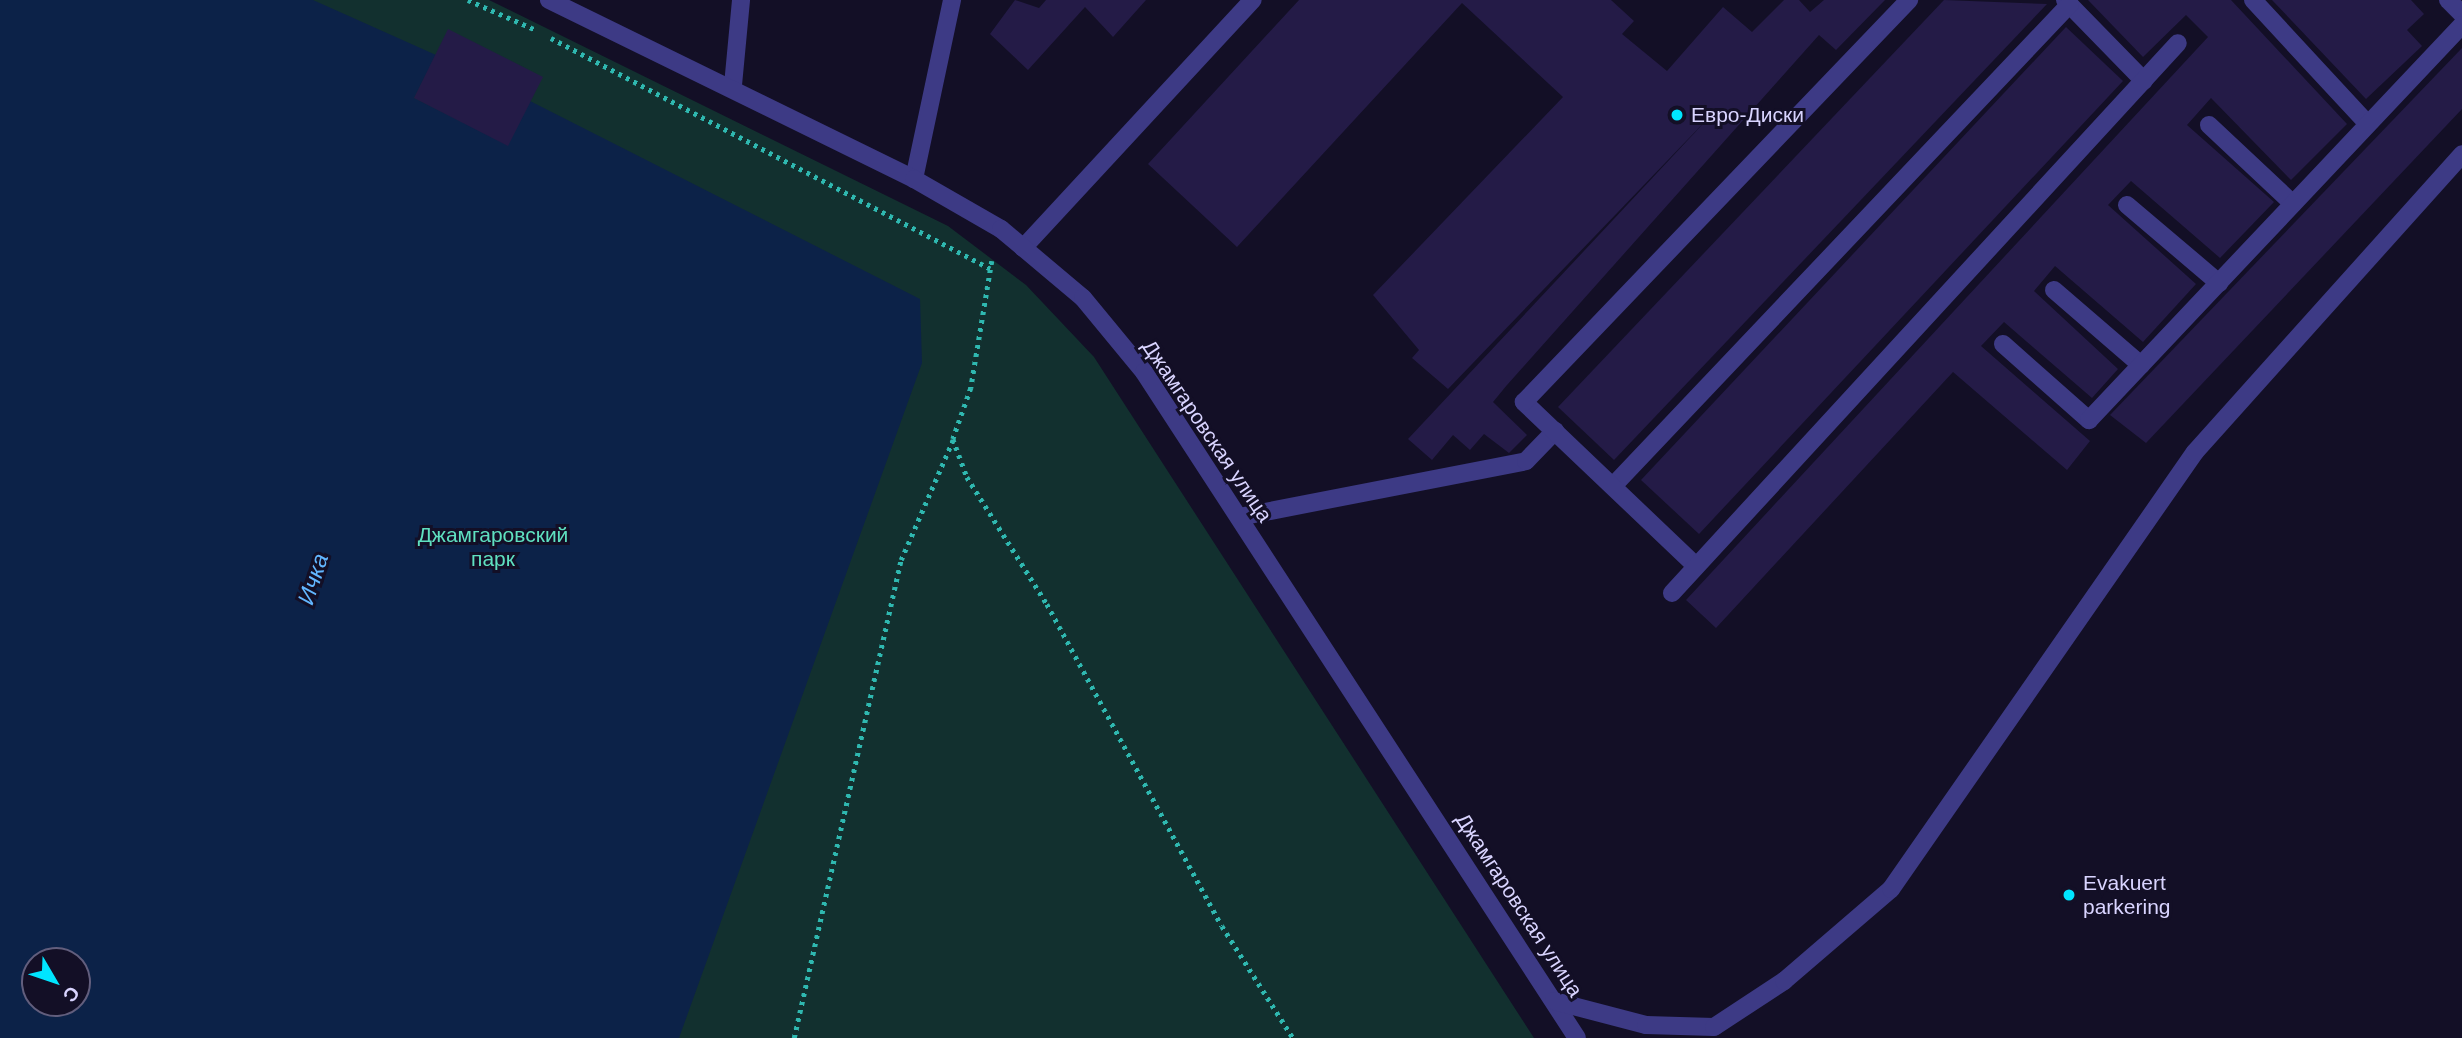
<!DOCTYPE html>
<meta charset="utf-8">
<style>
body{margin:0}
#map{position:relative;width:2462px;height:1038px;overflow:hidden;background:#130f26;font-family:Arial,sans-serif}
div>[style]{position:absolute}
.green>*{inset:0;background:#12302f}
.water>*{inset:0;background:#0c2248}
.building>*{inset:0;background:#241b47}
.path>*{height:4.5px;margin-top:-2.25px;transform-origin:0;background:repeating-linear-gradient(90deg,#2fb8b0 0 3.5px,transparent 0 8.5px)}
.service>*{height:18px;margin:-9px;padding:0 9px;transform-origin:9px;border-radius:9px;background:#3d3a85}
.minor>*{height:18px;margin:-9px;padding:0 9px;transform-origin:9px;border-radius:9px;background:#3d3a85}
.dots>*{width:19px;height:19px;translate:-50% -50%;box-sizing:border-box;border:4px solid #130f26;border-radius:50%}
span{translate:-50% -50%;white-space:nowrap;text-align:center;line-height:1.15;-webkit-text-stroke:6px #130f26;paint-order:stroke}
.poi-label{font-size:21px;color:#d9d4ff}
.left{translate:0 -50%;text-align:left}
.street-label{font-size:21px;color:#d9d4ff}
.park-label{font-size:21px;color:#5fe0c0}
.water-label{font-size:23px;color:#62b6ff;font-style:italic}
.north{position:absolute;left:21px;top:947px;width:70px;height:70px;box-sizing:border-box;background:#130f26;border:2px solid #625e7d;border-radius:50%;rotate:129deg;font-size:19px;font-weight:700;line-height:28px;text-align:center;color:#d9d4ff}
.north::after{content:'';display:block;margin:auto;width:24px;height:32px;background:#00e5ff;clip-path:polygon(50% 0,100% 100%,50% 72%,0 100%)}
</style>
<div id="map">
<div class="green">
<div style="clip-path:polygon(evenodd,0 0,489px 0,948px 226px,1026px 285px,1094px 357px,1534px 1038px,0 1038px,0 0,35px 961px,77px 961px,77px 1003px,35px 1003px,35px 961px)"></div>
</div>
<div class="water">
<div style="clip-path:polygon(evenodd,0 0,313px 0,436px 55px,414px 98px,508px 145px,530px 101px,920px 299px,922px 363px,679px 1038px,0 1038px,0 0,35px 961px,77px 961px,77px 1003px,35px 1003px,35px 961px)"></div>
</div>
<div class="building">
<div style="clip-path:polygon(1015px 0,1039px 8px,1046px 0,1146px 0,1113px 37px,1085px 7px,1028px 70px,990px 34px)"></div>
<div style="clip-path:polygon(1299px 0,1611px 0,1634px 21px,1622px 34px,1667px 71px,1723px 7px,1752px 32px,1784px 0,1799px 0,1810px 12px,1824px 0,1885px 0,1836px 50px,1819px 35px,1507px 385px,1493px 402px,1527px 435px,1509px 453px,1484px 434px,1470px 450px,1453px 435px,1432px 460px,1408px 439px,1715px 111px,1448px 389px,1412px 358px,1419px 350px,1373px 295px,1563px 97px,1462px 3px,1237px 247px,1148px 164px)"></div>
<div style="clip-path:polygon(1944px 0,2047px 4px,1614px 460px,1558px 407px)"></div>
<div style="clip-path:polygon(2088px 0,2231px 0,2347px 124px,2291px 180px,2211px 98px,2187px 125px,2274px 202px,2220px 258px,2131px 181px,2108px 205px,2196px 284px,2143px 342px,2055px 266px,2034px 291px,2118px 369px,2092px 398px,2004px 322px,1981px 346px,2090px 441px,2067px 470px,1953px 372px,1716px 628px,1686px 600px,2208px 37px,2186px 15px,2143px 57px)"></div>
<div style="clip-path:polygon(2272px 0,2411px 0,2424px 14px,2407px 30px,2422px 46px,2366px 99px)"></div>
<div style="clip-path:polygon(2066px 27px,2123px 81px,1699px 534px,1641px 480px)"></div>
<div style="clip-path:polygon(448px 29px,543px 77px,508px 146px,414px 98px)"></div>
<div style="clip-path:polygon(2462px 48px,2462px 109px,2146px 443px,2110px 415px)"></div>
</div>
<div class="path">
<div style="left:468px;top:0;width:72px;rotate:23.7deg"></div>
<div style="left:551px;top:38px;width:496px;rotate:27.7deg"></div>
<div style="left:992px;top:261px;width:129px;rotate:99.4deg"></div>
<div style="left:971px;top:388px;width:54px;rotate:109.4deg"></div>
<div style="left:953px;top:439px;width:40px;rotate:69.8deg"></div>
<div style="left:967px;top:477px;width:150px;rotate:57.8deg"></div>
<div style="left:1047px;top:604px;width:366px;rotate:61.5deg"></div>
<div style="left:1222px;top:926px;width:133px;rotate:57.6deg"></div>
<div style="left:794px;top:1038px;width:490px;rotate:-77.4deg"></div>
<div style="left:901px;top:560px;width:131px;rotate:-66.6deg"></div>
</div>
<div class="service">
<div style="left:2065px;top:0;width:113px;rotate:45.7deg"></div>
<div style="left:2253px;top:0;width:169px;rotate:47.2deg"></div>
<div style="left:2448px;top:0;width:20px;rotate:45deg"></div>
<div style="left:733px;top:85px;width:85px;rotate:-84.6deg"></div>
<div style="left:2209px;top:125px;width:115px;rotate:43.2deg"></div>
<div style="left:914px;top:179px;width:183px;rotate:-78deg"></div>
<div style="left:2127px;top:205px;width:121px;rotate:40.3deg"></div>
<div style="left:1023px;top:248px;width:338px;rotate:-47.2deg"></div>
<div style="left:2054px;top:290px;width:115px;rotate:40.8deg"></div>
<div style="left:2003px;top:344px;width:115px;rotate:41.5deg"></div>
<div style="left:2089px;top:420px;width:543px;rotate:-46.64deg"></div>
<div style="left:1613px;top:486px;width:664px;rotate:-46.53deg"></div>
<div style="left:1239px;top:517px;width:292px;rotate:-11deg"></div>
<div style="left:1526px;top:461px;width:42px;rotate:-46deg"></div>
<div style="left:1696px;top:566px;width:238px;rotate:-136.4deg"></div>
<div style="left:1524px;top:402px;width:557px;rotate:-46.24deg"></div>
<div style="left:1672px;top:593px;width:747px;rotate:-47.39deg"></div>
</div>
<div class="minor">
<div style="left:549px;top:0;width:407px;rotate:26.1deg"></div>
<div style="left:914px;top:179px;width:100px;rotate:29.9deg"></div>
<div style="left:1001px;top:229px;width:107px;rotate:40.1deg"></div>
<div style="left:1083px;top:298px;width:96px;rotate:50.5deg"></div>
<div style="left:1144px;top:372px;width:794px;rotate:56.97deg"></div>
<div style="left:1554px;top:1001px;width:95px;rotate:14.6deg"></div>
<div style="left:1646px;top:1025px;width:68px;rotate:1.7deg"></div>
<div style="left:1714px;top:1027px;width:84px;rotate:-33.3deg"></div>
<div style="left:1784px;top:981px;width:141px;rotate:-40.7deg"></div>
<div style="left:1891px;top:889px;width:532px;rotate:-55.18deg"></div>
<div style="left:2195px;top:452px;width:400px;rotate:-48.1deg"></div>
</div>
<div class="dots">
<div style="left:1677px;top:115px;background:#00e5ff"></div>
<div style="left:2069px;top:895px;background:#00e5ff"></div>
</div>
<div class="poi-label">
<span class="left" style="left:1691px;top:115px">Евро-Диски</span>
<span class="left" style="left:2083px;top:895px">Evakuert<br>parkering</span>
</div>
<div class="street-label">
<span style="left:1207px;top:431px;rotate:56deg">Джамгаровская улица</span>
<span style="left:1519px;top:905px;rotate:57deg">Джамгаровская улица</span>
</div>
<div class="park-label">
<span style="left:493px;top:547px">Джамгаровский<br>парк</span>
</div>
<div class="water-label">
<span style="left:313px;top:579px;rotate:-72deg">Ичка</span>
</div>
<div class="north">С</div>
</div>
